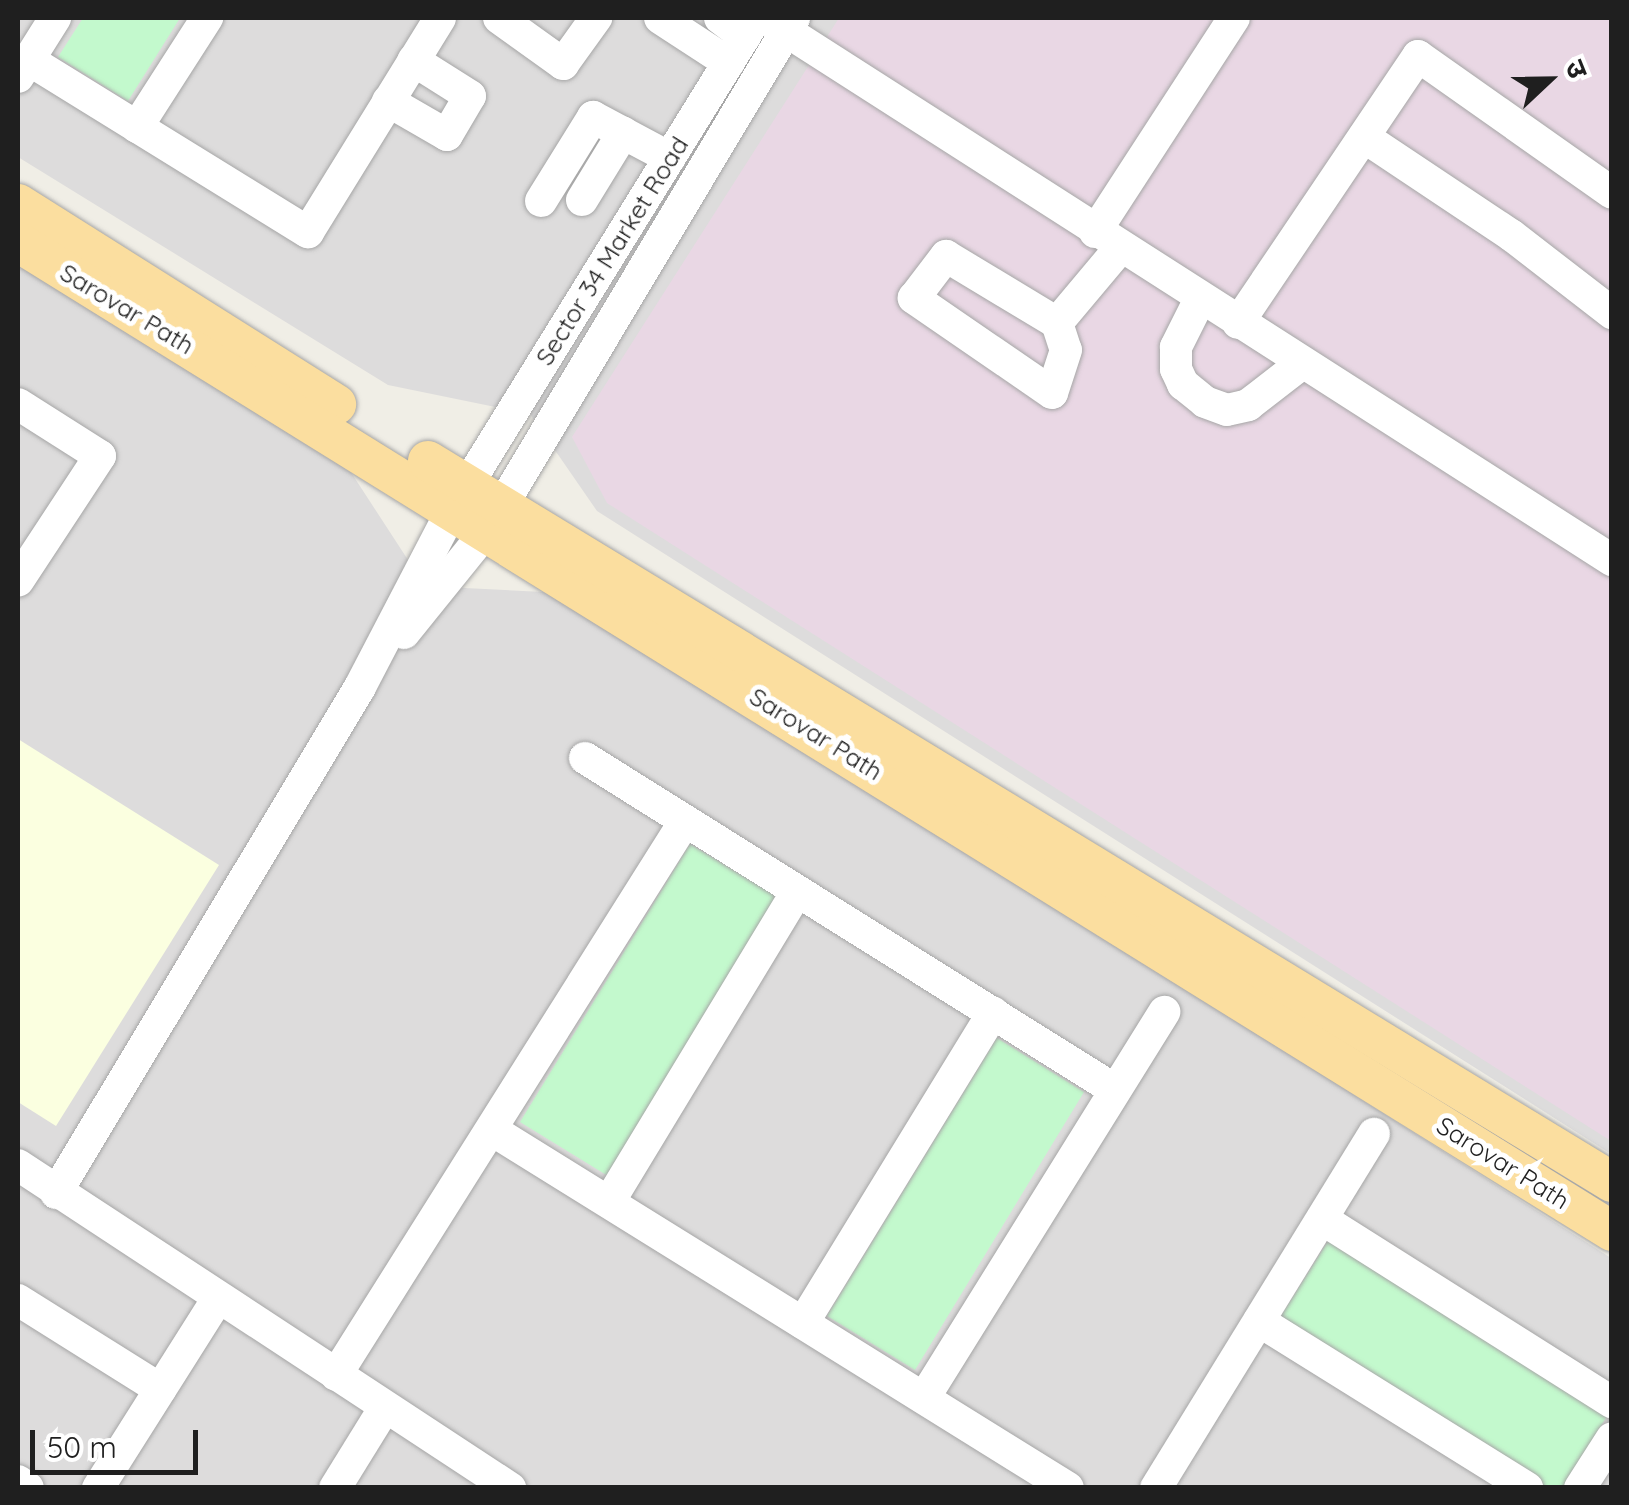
<!DOCTYPE html>
<meta charset="utf-8">
<style>
body{margin:0}
#map{position:relative;width:1629px;height:1505px;overflow:hidden;background:#f0eee6;font-family:Quicksand,"Noto Sans Devanagari",sans-serif}
div>[style]{position:absolute}
.residential>*{inset:0;background:#dddcdc}
.industrial>*{inset:0;background:#e9d7e4}
.education>*{inset:0;background:#fbffe0}
.park>*{inset:0;background:#c3f9cd}
.roads{filter:drop-shadow(0 0 2px #a6a6a6) drop-shadow(0 0 2px #a6a6a6)}
.minor>*{height:32px;margin:-16px;padding:0 16px;transform-origin:16px;border-radius:16px;background:#fff}
.major>*{height:40px;margin:-20px;padding:0 20px;transform-origin:20px;border-radius:20px;background:#fbde9f}
span{translate:-50% -50%;white-space:nowrap;text-align:center;line-height:1.15;-webkit-text-stroke:10px #fff;paint-order:stroke}
.street-label{font-size:25px;color:#1f1f1f}
.frame{position:absolute;inset:0;border:20px solid #1f1f1f;pointer-events:none}
.north{position:absolute;left:1499px;top:30px;width:100px;height:100px;-webkit-text-stroke:8px #fff;paint-order:stroke;rotate:68deg;font-size:28px;font-weight:700;line-height:40px;text-align:center;color:#1f1f1f}
.north::after{content:'';display:block;margin:auto;width:35px;height:45px;background:#1f1f1f;clip-path:polygon(50% 0,100% 100%,50% 72%,0 100%)}
.scale{position:absolute;left:30px;top:1430px;width:168px;height:45px;box-sizing:border-box;border:5px solid #1f1f1f;border-top:0;padding-left:12px;font-size:30px;line-height:35px;white-space:nowrap;color:#1f1f1f;-webkit-text-stroke:8px #fff;paint-order:stroke}
</style>
<div id="map">
<div class="residential">
<div style="clip-path:polygon(18px 18px,1611px 18px,1611px 1154px,597px 511px,530px 414px,388px 385px,18px 157px)"></div>
<div style="clip-path:polygon(18px 251px,341px 457px,425px 586px,563px 593px,1611px 1258px,1611px 1487px,18px 1487px)"></div>
</div>
<div class="industrial">
<div style="clip-path:polygon(839px 18px,1611px 18px,1611px 1141px,607px 503px,572px 437px)"></div>
</div>
<div class="education">
<div style="clip-path:polygon(18px 739px,219px 865px,56px 1126px,18px 1102px)"></div>
</div>
<div class="park">
<div style="clip-path:polygon(83px 18px,180px 18px,128px 101px,58px 57px)"></div>
<div style="clip-path:polygon(690px 844px,777px 897px,608px 1176px,520px 1122px)"></div>
<div style="clip-path:polygon(997px 1038px,1084px 1092px,915px 1370px,827px 1316px)"></div>
<div style="clip-path:polygon(1330px 1238px,1609px 1413px,1563px 1487px,1547px 1487px,1279px 1319px)"></div>
</div>
<div class="roads">
<div class="minor">
<div style="left:499px;top:18px;width:79px;rotate:35.7deg"></div>
<div style="left:563px;top:64px;width:57px;rotate:-54.3deg"></div>
<div style="left:660px;top:18px;width:82px;rotate:33.1deg"></div>
<div style="left:720px;top:18px;width:31px;rotate:37deg"></div>
<div style="left:766px;top:18px;width:1005px;rotate:32.65deg"></div>
<div style="left:29px;top:60px;width:328px;rotate:31.7deg"></div>
<div style="left:308px;top:232px;width:251px;rotate:-58.3deg"></div>
<div style="left:18px;top:77px;width:70px;rotate:-57.9deg"></div>
<div style="left:388px;top:101px;width:68px;rotate:30deg"></div>
<div style="left:447px;top:135px;width:45px;rotate:-59.5deg"></div>
<div style="left:470px;top:96px;width:67px;rotate:-147.7deg"></div>
<div style="left:137px;top:127px;width:130px;rotate:-57.3deg"></div>
<div style="left:1364px;top:137px;width:177px;rotate:33.7deg"></div>
<div style="left:1511px;top:235px;width:128px;rotate:37.7deg"></div>
<div style="left:582px;top:200px;width:79px;rotate:-58.5deg"></div>
<div style="left:541px;top:201px;width:99px;rotate:-58.2deg"></div>
<div style="left:593px;top:117px;width:87px;rotate:28deg"></div>
<div style="left:1095px;top:232px;width:255px;rotate:-57deg"></div>
<div style="left:1200px;top:299px;width:54px;rotate:116.6deg"></div>
<div style="left:1176px;top:347px;width:22px;rotate:90deg"></div>
<div style="left:1176px;top:369px;width:17px;rotate:65deg"></div>
<div style="left:1183px;top:384px;width:28px;rotate:39deg"></div>
<div style="left:1205px;top:402px;width:23px;rotate:20deg"></div>
<div style="left:1227px;top:410px;width:22px;rotate:-13deg"></div>
<div style="left:1248px;top:405px;width:67px;rotate:-37.7deg"></div>
<div style="left:1057px;top:323px;width:28px;rotate:72deg"></div>
<div style="left:1066px;top:350px;width:45px;rotate:108deg"></div>
<div style="left:1052px;top:393px;width:168px;rotate:-145.5deg"></div>
<div style="left:914px;top:298px;width:53px;rotate:-52.7deg"></div>
<div style="left:946px;top:256px;width:130px;rotate:31.1deg"></div>
<div style="left:1057px;top:323px;width:98px;rotate:-50deg"></div>
<div style="left:1238px;top:323px;width:322px;rotate:-56deg"></div>
<div style="left:1418px;top:56px;width:237px;rotate:35.2deg"></div>
<div style="left:18px;top:404px;width:97px;rotate:32.4deg"></div>
<div style="left:100px;top:456px;width:149px;rotate:123.3deg"></div>
<div style="left:404px;top:633px;width:134px;rotate:-51.1deg"></div>
<div style="left:488px;top:529px;width:596px;rotate:-59.09deg"></div>
<div style="left:585px;top:758px;width:625px;rotate:32.06deg"></div>
<div style="left:492px;top:1130px;width:678px;rotate:31.86deg"></div>
<div style="left:18px;top:1165px;width:589px;rotate:33.29deg"></div>
<div style="left:56px;top:1193px;width:590px;rotate:-59deg"></div>
<div style="left:360px;top:687px;width:202px;rotate:-62.5deg"></div>
<div style="left:453px;top:508px;width:576px;rotate:-58.27deg"></div>
<div style="left:609px;top:1202px;width:363px;rotate:-58.8deg"></div>
<div style="left:1322px;top:1219px;width:343px;rotate:32.3deg"></div>
<div style="left:18px;top:1300px;width:168px;rotate:32.1deg"></div>
<div style="left:1259px;top:1321px;width:316px;rotate:31.9deg"></div>
<div style="left:803px;top:1323px;width:364px;rotate:-58.5deg"></div>
<div style="left:336px;top:1375px;width:655px;rotate:-57.79deg"></div>
<div style="left:924px;top:1398px;width:455px;rotate:-58.1deg"></div>
<div style="left:18px;top:1481px;width:12px;rotate:35deg"></div>
<div style="left:98px;top:1488px;width:225px;rotate:-57.7deg"></div>
<div style="left:335px;top:1488px;width:95px;rotate:-58.3deg"></div>
<div style="left:1156px;top:1488px;width:416px;rotate:-58.4deg"></div>
<div style="left:1580px;top:1488px;width:59px;rotate:-57.4deg"></div>
</div>
<div class="major">
<div style="left:18px;top:204px;width:376px;rotate:32.2deg"></div>
<div style="left:18px;top:242px;width:1876px;rotate:31.82deg"></div>
<div style="left:428px;top:461px;width:1386px;rotate:31.34deg"></div>
</div>
</div>
<div class="street-label">
<span style="left:612px;top:251px;rotate:-58deg">Sector 34 Market Road</span>
<span style="left:127px;top:309px;rotate:31deg">Sarovar Path</span>
<span style="left:816px;top:734px;rotate:32deg">Sarovar Path</span>
<span style="left:1503px;top:1163px;rotate:32deg">Sarovar Path</span>
</div>
<div class="frame"></div>
<div class="north">उ</div>
<div class="scale">50 m</div>
</div>
